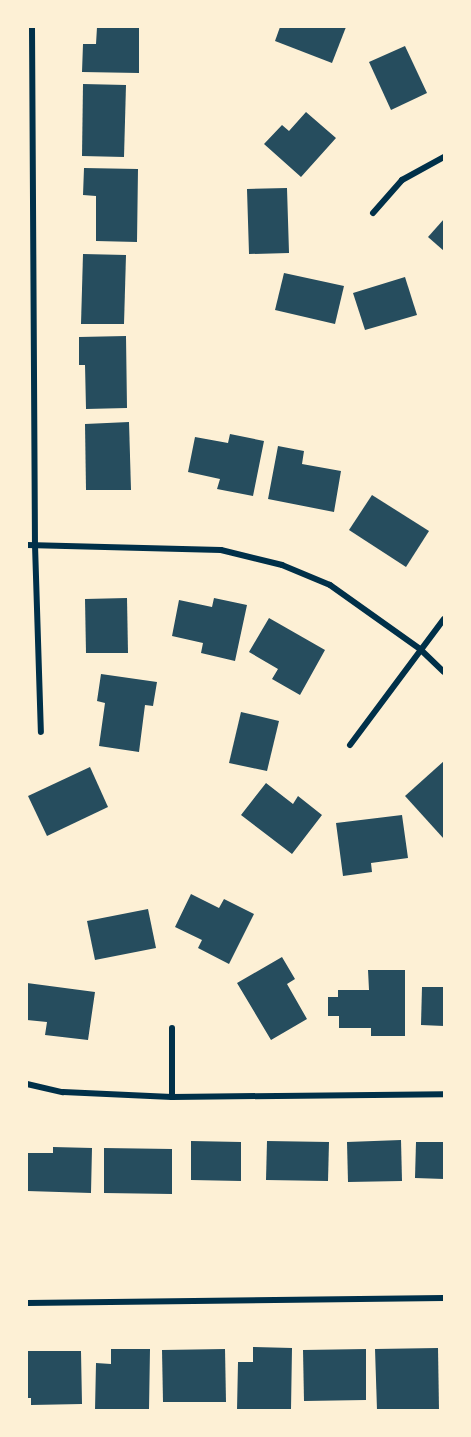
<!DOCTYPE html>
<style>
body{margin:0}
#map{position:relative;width:471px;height:1437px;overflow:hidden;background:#fdf0d5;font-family:Commissioner,sans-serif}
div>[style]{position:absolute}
.building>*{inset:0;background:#264d5e}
.minor>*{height:6px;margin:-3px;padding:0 3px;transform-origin:3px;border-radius:3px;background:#003049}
span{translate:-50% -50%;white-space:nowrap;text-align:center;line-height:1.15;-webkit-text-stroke:4.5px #fdf0d5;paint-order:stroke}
.frame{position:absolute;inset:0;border:28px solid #fdf0d5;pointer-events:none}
</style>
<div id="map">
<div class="building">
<div style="clip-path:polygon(97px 27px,139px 27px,139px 73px,82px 72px,83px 44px,96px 44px)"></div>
<div style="clip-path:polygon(280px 27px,346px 27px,332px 63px,275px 41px)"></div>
<div style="clip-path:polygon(405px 46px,427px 93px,391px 110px,369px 62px)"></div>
<div style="clip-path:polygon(83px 84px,126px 85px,124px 157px,82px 156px)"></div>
<div style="clip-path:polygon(306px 112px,336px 138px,301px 177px,264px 144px,282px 125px,289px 131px)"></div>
<div style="clip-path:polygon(84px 168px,138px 169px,137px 242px,96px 241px,96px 196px,83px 195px)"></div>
<div style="clip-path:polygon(287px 188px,289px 253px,249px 254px,247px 189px)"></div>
<div style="clip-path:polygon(444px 219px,444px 251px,428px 237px)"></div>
<div style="clip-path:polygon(83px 254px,126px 255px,124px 324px,81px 324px)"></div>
<div style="clip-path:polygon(284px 273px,344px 286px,335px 324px,275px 310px)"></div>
<div style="clip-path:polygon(405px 277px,417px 315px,365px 330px,353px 293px)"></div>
<div style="clip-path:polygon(126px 336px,127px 408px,86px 409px,85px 365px,79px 365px,79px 337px)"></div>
<div style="clip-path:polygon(129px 422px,131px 490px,86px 490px,85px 424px)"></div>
<div style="clip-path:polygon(230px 434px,264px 441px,253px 496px,217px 489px,220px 479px,188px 472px,195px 437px,228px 443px)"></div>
<div style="clip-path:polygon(278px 446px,304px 451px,302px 464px,341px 471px,334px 512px,268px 499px)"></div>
<div style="clip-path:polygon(372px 495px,429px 531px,406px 567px,349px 530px)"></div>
<div style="clip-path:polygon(127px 598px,128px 653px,86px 653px,85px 599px)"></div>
<div style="clip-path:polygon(214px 598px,247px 605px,235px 661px,201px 653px,203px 643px,172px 636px,179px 600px,212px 607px)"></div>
<div style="clip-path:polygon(269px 618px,325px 650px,300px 695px,272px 679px,278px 669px,249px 652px)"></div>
<div style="clip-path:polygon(101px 674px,157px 682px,153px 706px,145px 705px,139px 752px,99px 746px,105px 703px,97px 701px)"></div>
<div style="clip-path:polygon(241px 712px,279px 721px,267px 771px,229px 763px)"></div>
<div style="clip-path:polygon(444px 761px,444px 839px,405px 796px)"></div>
<div style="clip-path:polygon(90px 767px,108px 807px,47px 836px,28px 796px)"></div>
<div style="clip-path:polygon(266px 783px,293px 804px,298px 796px,322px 815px,292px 854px,241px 815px)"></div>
<div style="clip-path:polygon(402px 815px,408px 858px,371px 863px,372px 872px,343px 876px,336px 823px)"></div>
<div style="clip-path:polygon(191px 894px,219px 908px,224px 899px,254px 914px,229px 964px,198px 948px,202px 940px,175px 927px)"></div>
<div style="clip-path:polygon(148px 909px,156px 948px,95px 960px,87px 921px)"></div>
<div style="clip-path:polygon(282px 957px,295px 979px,287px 984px,307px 1019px,271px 1040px,237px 983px)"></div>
<div style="clip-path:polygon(368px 970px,405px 970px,405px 1036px,371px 1036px,371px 1028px,339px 1028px,339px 1016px,328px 1016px,328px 997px,338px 997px,338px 990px,369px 990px)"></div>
<div style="clip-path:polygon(27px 983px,95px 992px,88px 1040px,45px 1035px,47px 1022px,27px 1020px)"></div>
<div style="clip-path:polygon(422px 987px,444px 987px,444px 1026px,421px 1025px)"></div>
<div style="clip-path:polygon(401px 1140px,402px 1181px,348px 1182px,347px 1142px)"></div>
<div style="clip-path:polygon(191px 1141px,241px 1142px,241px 1181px,191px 1180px)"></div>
<div style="clip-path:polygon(267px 1141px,329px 1142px,328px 1181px,266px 1180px)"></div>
<div style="clip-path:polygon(416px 1142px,444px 1142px,444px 1179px,415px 1178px)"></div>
<div style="clip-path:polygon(53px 1147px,92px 1148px,91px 1193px,27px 1191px,27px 1153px,53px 1153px)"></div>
<div style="clip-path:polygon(104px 1148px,172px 1149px,172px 1194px,104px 1193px)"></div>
<div style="clip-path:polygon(253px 1347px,292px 1348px,291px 1410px,237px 1410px,238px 1362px,253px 1362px)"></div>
<div style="clip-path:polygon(438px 1348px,439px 1410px,377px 1410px,375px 1349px)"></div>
<div style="clip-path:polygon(111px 1349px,150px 1349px,149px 1410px,95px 1410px,96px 1363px,111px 1364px)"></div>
<div style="clip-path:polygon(225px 1349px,226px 1402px,163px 1402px,162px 1350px)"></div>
<div style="clip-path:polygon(366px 1349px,366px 1400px,304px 1401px,303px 1350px)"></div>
<div style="clip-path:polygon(27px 1351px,81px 1351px,82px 1404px,31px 1405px,31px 1398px,27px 1398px)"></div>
</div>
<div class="minor">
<div style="left:32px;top:27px;width:518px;rotate:89.67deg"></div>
<div style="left:35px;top:545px;width:187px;rotate:88.2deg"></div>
<div style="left:373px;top:213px;width:44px;rotate:-48.7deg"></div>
<div style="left:402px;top:180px;width:48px;rotate:-28.7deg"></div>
<div style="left:27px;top:545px;width:194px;rotate:1.5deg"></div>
<div style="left:221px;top:550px;width:63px;rotate:13.8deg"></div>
<div style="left:282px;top:565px;width:52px;rotate:22.6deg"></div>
<div style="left:330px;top:585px;width:110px;rotate:35.4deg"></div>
<div style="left:420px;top:649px;width:33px;rotate:44deg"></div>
<div style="left:350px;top:745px;width:157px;rotate:-53.3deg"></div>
<div style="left:172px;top:1028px;width:69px;rotate:90deg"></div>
<div style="left:27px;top:1084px;width:37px;rotate:13deg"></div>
<div style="left:63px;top:1092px;width:109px;rotate:2.6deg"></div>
<div style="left:172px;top:1097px;width:272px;rotate:-0.6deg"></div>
<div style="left:27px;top:1303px;width:417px;rotate:-0.7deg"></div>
</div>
<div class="frame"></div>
</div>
